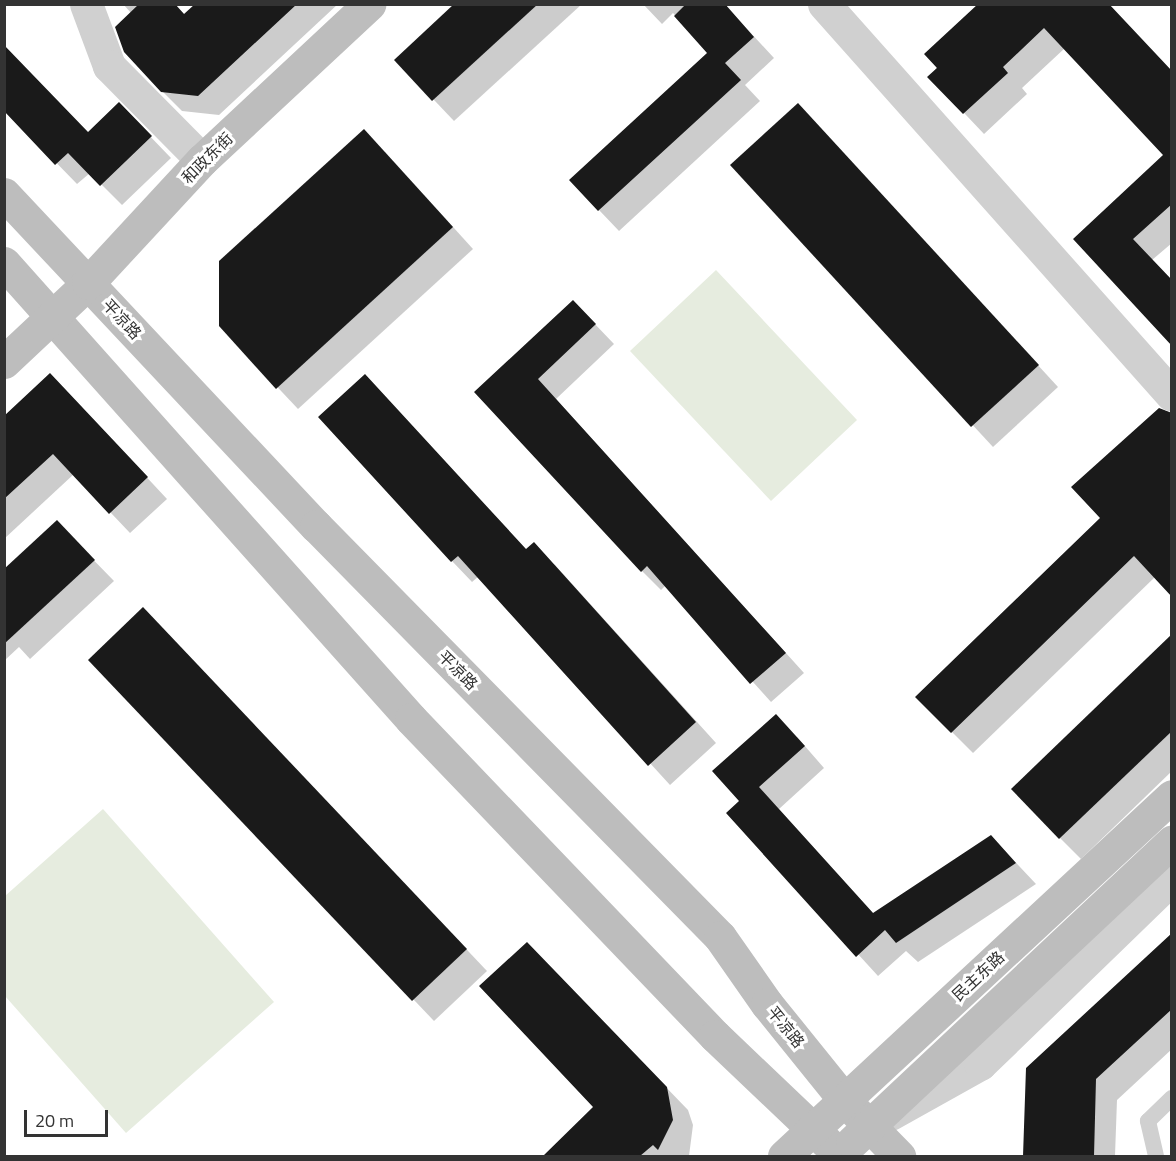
<!DOCTYPE html>
<meta charset="utf-8">
<style>
body{margin:0}
#map{position:relative;width:1176px;height:1161px;overflow:hidden;background:#fff;font-family:"Titillium Web","Noto Sans SC",sans-serif}
div>[style]{position:absolute}
.green>*{inset:0;background:#e6ecdf}
.shadow>*{inset:0;background:#0003}
.building>*{inset:0;background:#1a1a1a}
.lane>*{height:16px;margin:-8px;padding:0 8px;transform-origin:8px;border-radius:8px;background:#d0d0d0}
.street>*{height:33px;margin:-16.5px;padding:0 16.5px;transform-origin:16.5px;border-radius:16.5px;background:#d0d0d0}
.secondary>*{height:33px;margin:-16.5px;padding:0 16.5px;transform-origin:16.5px;border-radius:16.5px;background:#bdbdbd}
span{translate:-50% -50%;white-space:nowrap;text-align:center;line-height:1.15;-webkit-text-stroke:6px #fff;paint-order:stroke}
.street-label{font-size:16px;color:#333}
.frame{position:absolute;inset:0;border:6px solid #333;pointer-events:none}
.scale{position:absolute;left:24px;top:1110px;width:84px;height:27px;box-sizing:border-box;border:3px solid #333;border-top:0;padding-left:8px;font-size:18px;line-height:21px;white-space:nowrap;color:#333;-webkit-text-stroke:4px #fff;paint-order:stroke}
</style>
<div id="map">
<div class="green">
<div style="clip-path:polygon(716px 270px,857px 420px,771px 501px,630px 351px)"></div>
<div style="clip-path:polygon(103px 809px,274px 1002px,126px 1133px,5px 996px,5px 896px)"></div>
</div>
<div class="shadow">
<div style="clip-path:polygon(123px 4px,175px 4px,185px 15px,197px 4px,338px 4px,219px 115px,182px 111px,162px 91px,132px 14px)"></div>
<div style="clip-path:polygon(456px 4px,582px 4px,454px 121px,396px 60px)"></div>
<div style="clip-path:polygon(643px 4px,724px 4px,774px 58px,745px 85px,760px 101px,619px 231px,599px 210px,709px 53px,673px 13px,662px 24px)"></div>
<div style="clip-path:polygon(980px 4px,1172px 72px,1172px 243px,1152px 260px,1075px 239px,1165px 155px,1065px 48px,1022px 88px,1027px 94px,984px 134px,930px 77px)"></div>
<div style="clip-path:polygon(119px 104px,171px 158px,122px 205px,90px 173px,77px 184px,4px 109px,88px 133px)"></div>
<div style="clip-path:polygon(818px 126px,1058px 387px,993px 447px,732px 165px)"></div>
<div style="clip-path:polygon(385px 152px,473px 249px,298px 409px,220px 326px)"></div>
<div style="clip-path:polygon(592px 321px,614px 344px,556px 399px,804px 673px,771px 702px,666px 585px,661px 590px,642px 571px,476px 392px)"></div>
<div style="clip-path:polygon(365px 376px,527px 551px,555px 565px,716px 743px,670px 785px,479px 576px,472px 582px,452px 561px)"></div>
<div style="clip-path:polygon(71px 396px,167px 499px,130px 533px,74px 474px,4px 539px,4px 418px)"></div>
<div style="clip-path:polygon(1102px 518px,1155px 577px,973px 753px,917px 697px)"></div>
<div style="clip-path:polygon(76px 542px,114px 581px,30px 659px,19px 647px,4px 661px,4px 571px)"></div>
<div style="clip-path:polygon(164px 630px,487px 971px,434px 1021px,90px 660px)"></div>
<div style="clip-path:polygon(1172px 640px,1172px 771px,1081px 859px,1060px 838px)"></div>
<div style="clip-path:polygon(797px 737px,824px 768px,779px 809px,874px 914px,991px 836px,1036px 884px,918px 962px,906px 951px,878px 976px,729px 813px)"></div>
<div style="clip-path:polygon(1172px 935px,1172px 1049px,1117px 1100px,1115px 1156px,1024px 1156px,1027px 1069px)"></div>
<div style="clip-path:polygon(547px 964px,688px 1110px,693px 1125px,689px 1156px,545px 1156px,596px 1107px)"></div>
</div>
<div class="building">
<div style="clip-path:polygon(139px 4px,175px 4px,184px 14px,195px 4px,297px 4px,198px 96px,161px 92px,124px 52px,115px 27px)"></div>
<div style="clip-path:polygon(454px 4px,538px 4px,432px 101px,394px 60px)"></div>
<div style="clip-path:polygon(686px 4px,725px 4px,754px 37px,725px 63px,741px 80px,598px 211px,569px 180px,707px 53px,674px 16px)"></div>
<div style="clip-path:polygon(978px 4px,1109px 4px,1172px 71px,1172px 204px,1133px 239px,1172px 280px,1172px 346px,1073px 239px,1163px 155px,1044px 28px,1003px 67px,1008px 73px,963px 114px,927px 77px,937px 68px,924px 54px)"></div>
<div style="clip-path:polygon(4px 45px,88px 132px,119px 102px,152px 136px,100px 186px,68px 153px,55px 165px,4px 111px)"></div>
<div style="clip-path:polygon(798px 103px,1039px 365px,971px 427px,730px 165px)"></div>
<div style="clip-path:polygon(364px 129px,453px 227px,276px 389px,219px 326px,219px 261px)"></div>
<div style="clip-path:polygon(573px 300px,596px 324px,538px 379px,786px 653px,750px 684px,647px 566px,641px 572px,474px 392px)"></div>
<div style="clip-path:polygon(50px 373px,148px 477px,109px 514px,53px 454px,4px 499px,4px 416px)"></div>
<div style="clip-path:polygon(365px 374px,526px 549px,534px 542px,696px 722px,648px 766px,458px 556px,451px 562px,318px 417px)"></div>
<div style="clip-path:polygon(1159px 408px,1172px 413px,1172px 597px,1134px 556px,951px 733px,915px 697px,1100px 518px,1071px 487px)"></div>
<div style="clip-path:polygon(57px 520px,95px 560px,4px 644px,4px 569px)"></div>
<div style="clip-path:polygon(143px 607px,467px 949px,412px 1001px,88px 660px)"></div>
<div style="clip-path:polygon(1172px 634px,1172px 731px,1059px 839px,1011px 789px)"></div>
<div style="clip-path:polygon(776px 714px,805px 746px,759px 787px,873px 913px,991px 835px,1016px 863px,896px 943px,885px 930px,856px 957px,726px 813px,739px 801px,712px 771px)"></div>
<div style="clip-path:polygon(1172px 933px,1172px 1009px,1096px 1079px,1094px 1156px,1023px 1156px,1026px 1068px)"></div>
<div style="clip-path:polygon(527px 942px,667px 1087px,673px 1120px,658px 1150px,653px 1145px,640px 1156px,543px 1156px,593px 1107px,479px 986px)"></div>
</div>
<div class="lane">
<div style="left:1156px;top:1156px;width:36px;rotate:-103deg"></div>
<div style="left:1148px;top:1121px;width:33px;rotate:-44deg"></div>
</div>
<div class="street">
<div style="left:86px;top:4px;width:66px;rotate:69.6deg"></div>
<div style="left:109px;top:66px;width:132px;rotate:45.3deg"></div>
<div style="left:824px;top:4px;width:523px;rotate:48.33deg"></div>
<div style="left:890px;top:1114px;width:103px;rotate:-29.1deg"></div>
<div style="left:980px;top:1064px;width:267px;rotate:-44.1deg"></div>
</div>
<div class="secondary">
<div style="left:4px;top:194px;width:456px;rotate:46.8deg"></div>
<div style="left:316px;top:526px;width:576px;rotate:45.49deg"></div>
<div style="left:720px;top:937px;width:82px;rotate:55deg"></div>
<div style="left:767px;top:1004px;width:126px;rotate:51.1deg"></div>
<div style="left:846px;top:1102px;width:76px;rotate:45.5deg"></div>
<div style="left:4px;top:263px;width:611px;rotate:48.25deg"></div>
<div style="left:411px;top:719px;width:439px;rotate:46.2deg"></div>
<div style="left:715px;top:1036px;width:174px;rotate:43.6deg"></div>
<div style="left:4px;top:362px;width:115px;rotate:-43.2deg"></div>
<div style="left:88px;top:283px;width:168px;rotate:-47.2deg"></div>
<div style="left:202px;top:160px;width:229px;rotate:-43deg"></div>
<div style="left:852px;top:1142px;width:439px;rotate:-43.2deg"></div>
<div style="left:784px;top:1156px;width:529px;rotate:-42.86deg"></div>
</div>
<div class="street-label">
<span style="left:207px;top:158px;rotate:-45deg">和政东街</span>
<span style="left:122px;top:319px;rotate:47deg">平凉路</span>
<span style="left:458px;top:670px;rotate:45deg">平凉路</span>
<span style="left:978px;top:976px;rotate:-43deg">民主东路</span>
<span style="left:786px;top:1027px;rotate:51deg">平凉路</span>
</div>
<div class="frame"></div>
<div class="scale">20 m</div>
</div>
